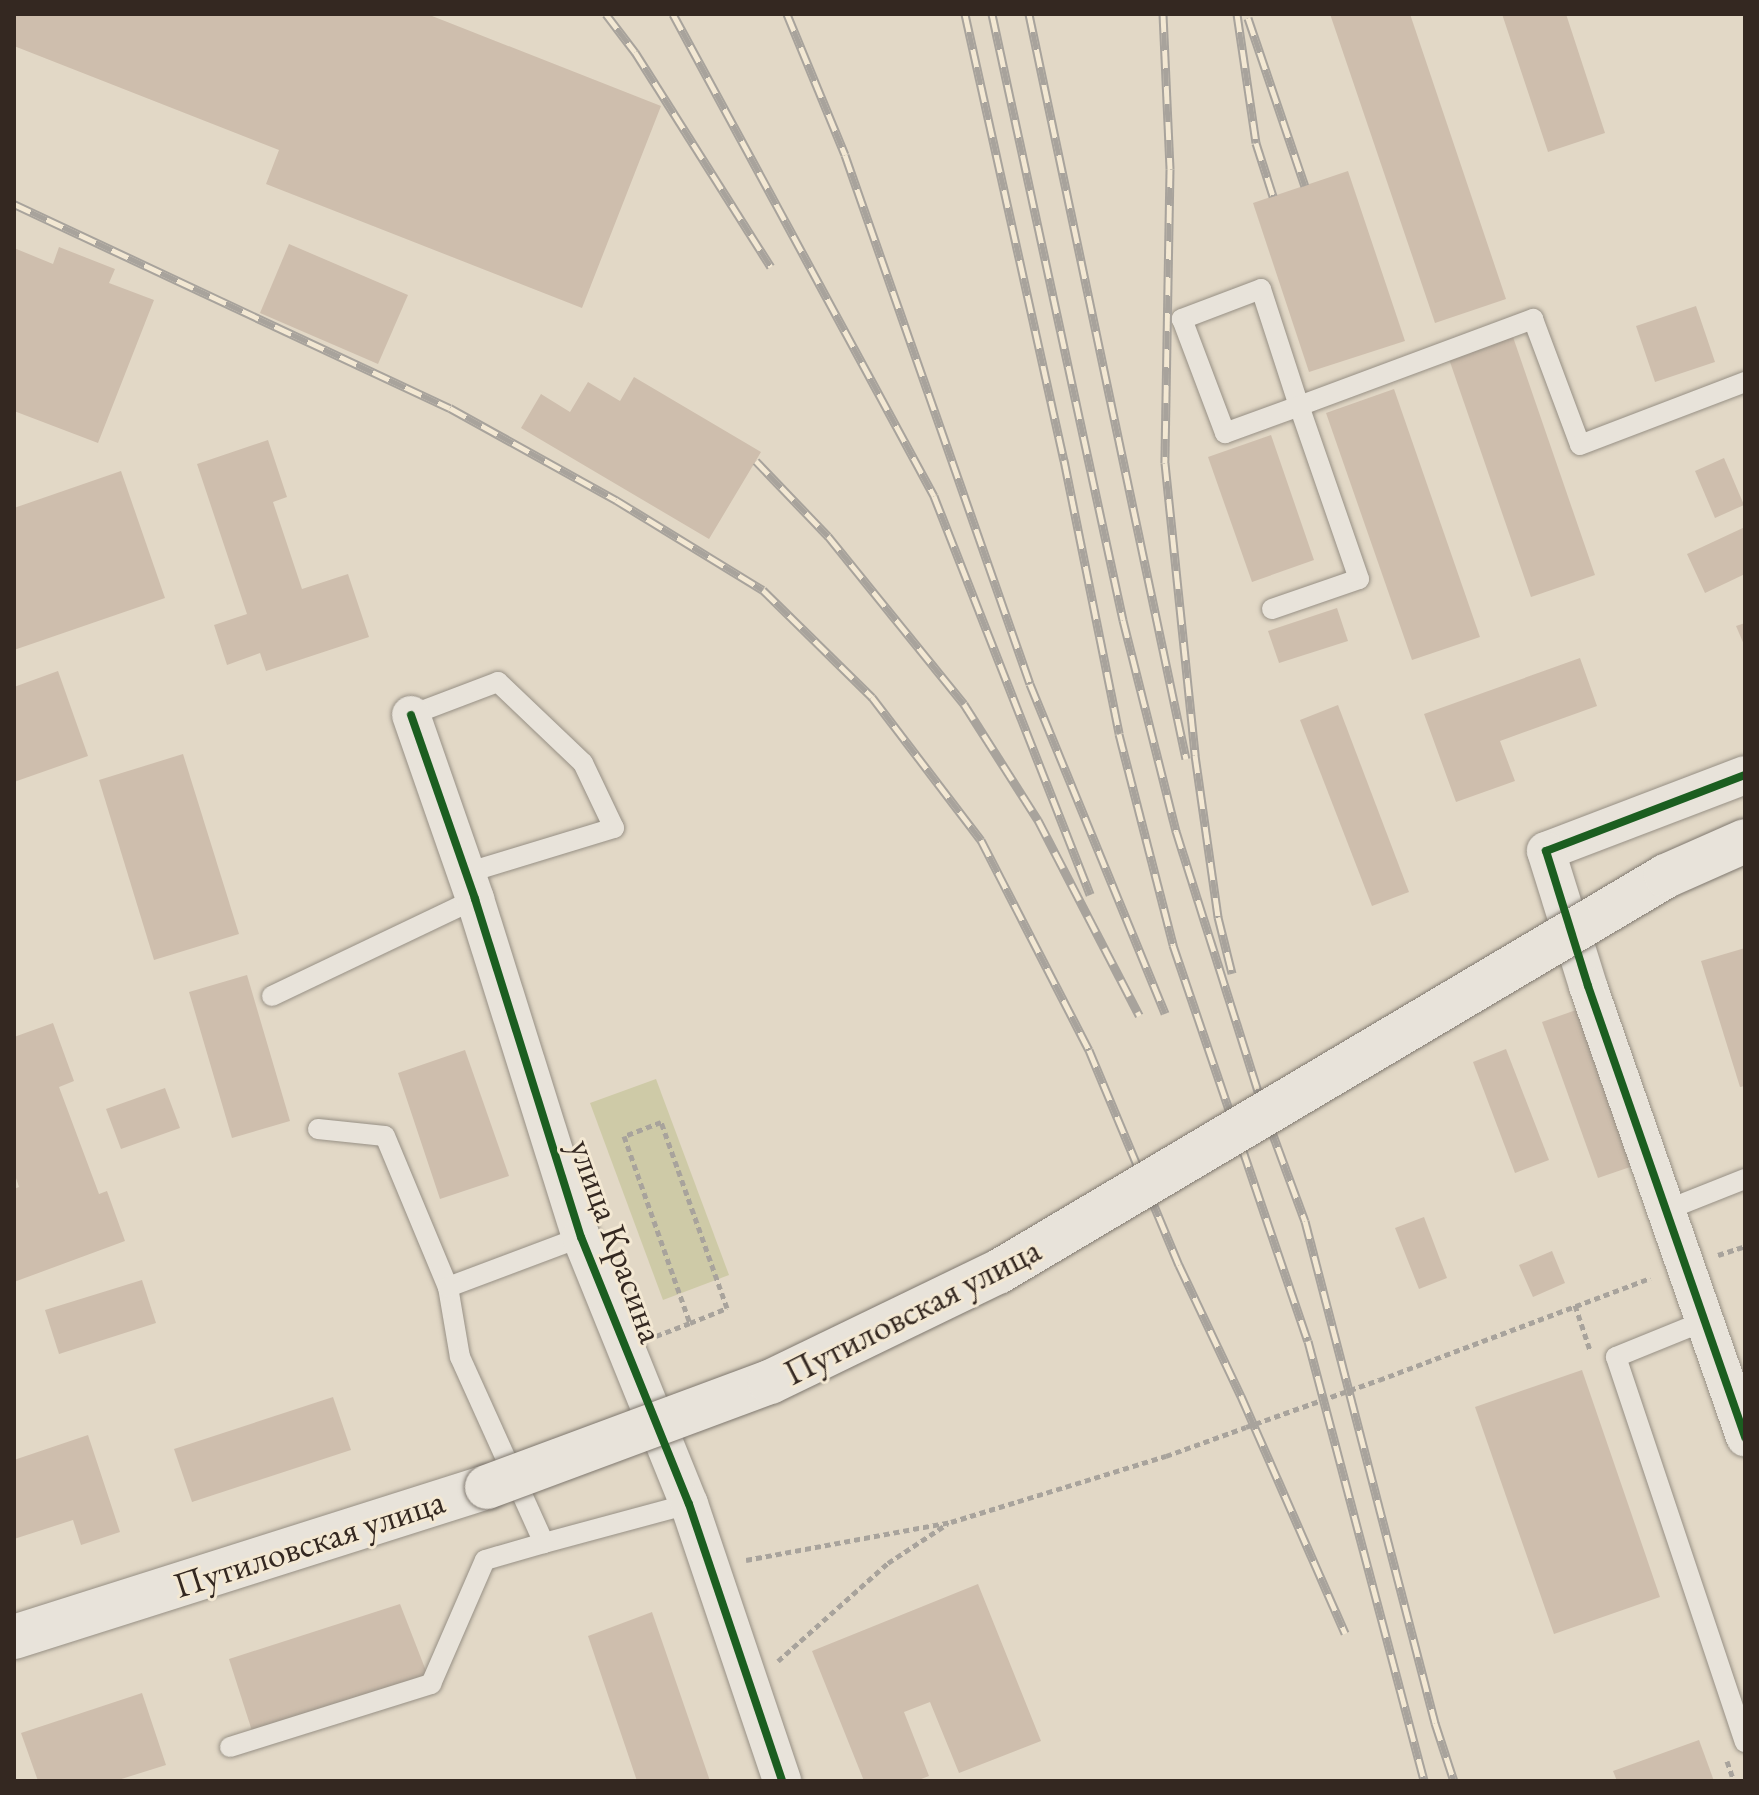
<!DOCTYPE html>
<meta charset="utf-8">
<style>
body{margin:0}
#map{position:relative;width:1759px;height:1795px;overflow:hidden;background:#e2d8c6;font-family:"EB Garamond",serif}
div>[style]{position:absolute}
.green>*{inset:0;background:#cecaa7}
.building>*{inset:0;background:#cebead}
.path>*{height:5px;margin-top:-2.5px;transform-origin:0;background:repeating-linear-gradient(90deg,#a8a39c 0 6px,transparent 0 10px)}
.roads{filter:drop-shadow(0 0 2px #979085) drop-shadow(0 0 2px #979085)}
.lane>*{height:20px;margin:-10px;padding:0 10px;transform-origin:10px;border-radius:10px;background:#e8e3da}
.street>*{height:38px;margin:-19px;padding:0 19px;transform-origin:19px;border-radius:19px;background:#e8e3da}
.secondary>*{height:44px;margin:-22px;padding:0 22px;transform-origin:22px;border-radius:22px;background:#e8e3da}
.rail>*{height:9px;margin-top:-4.5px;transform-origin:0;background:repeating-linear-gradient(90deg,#f3e8d3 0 18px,#a8a39c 0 36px);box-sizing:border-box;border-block:2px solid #a8a39c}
.path-bridge>*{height:5px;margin-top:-2.5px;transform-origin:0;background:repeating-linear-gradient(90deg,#a8a39c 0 6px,transparent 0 10px)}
.bridges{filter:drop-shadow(0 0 2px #7f786f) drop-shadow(0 0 2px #7f786f)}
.secondary-bridge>*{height:44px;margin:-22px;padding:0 22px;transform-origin:22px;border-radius:22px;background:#e8e3da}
.cycleway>*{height:8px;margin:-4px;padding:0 4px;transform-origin:4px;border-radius:4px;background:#1b5e20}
span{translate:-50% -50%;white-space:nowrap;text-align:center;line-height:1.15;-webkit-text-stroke:6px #f3e8d3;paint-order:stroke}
.street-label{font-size:36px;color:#342821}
.frame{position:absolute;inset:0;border:16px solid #342821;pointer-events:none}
</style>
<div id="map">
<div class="green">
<div style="clip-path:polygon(656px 1079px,729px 1275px,663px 1300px,590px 1103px)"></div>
</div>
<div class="building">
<div style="clip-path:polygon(14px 14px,427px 14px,661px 106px,582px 308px,266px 184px,279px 150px,14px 46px)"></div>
<div style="clip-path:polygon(1330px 14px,1410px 14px,1506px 299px,1435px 323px)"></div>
<div style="clip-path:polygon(1502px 14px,1566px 14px,1605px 133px,1548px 152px)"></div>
<div style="clip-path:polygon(1348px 171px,1405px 341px,1309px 372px,1253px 203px)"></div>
<div style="clip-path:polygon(289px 244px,408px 295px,378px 364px,260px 313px)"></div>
<div style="clip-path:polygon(59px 247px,115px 269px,109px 283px,154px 300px,98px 443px,14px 411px,14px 248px,53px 264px)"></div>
<div style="clip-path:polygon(1696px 306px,1715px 362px,1655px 382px,1636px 326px)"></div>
<div style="clip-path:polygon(1513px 337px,1595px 575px,1531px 597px,1449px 359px)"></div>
<div style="clip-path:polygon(634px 377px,761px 452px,709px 539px,521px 428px,541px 394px,570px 412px,588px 382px,620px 401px)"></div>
<div style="clip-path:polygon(1394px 389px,1480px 637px,1412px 660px,1326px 413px)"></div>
<div style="clip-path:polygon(1271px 435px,1314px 560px,1252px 582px,1208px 457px)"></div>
<div style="clip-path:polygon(268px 440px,287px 497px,273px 502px,302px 589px,348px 574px,369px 637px,266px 671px,260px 653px,227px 665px,214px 625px,247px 614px,197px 464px)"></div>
<div style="clip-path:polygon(1724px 458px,1744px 505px,1715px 518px,1695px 471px)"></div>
<div style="clip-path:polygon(121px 471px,165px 598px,14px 650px,14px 508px)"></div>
<div style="clip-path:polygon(1745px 527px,1745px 574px,1705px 593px,1687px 554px)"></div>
<div style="clip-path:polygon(1337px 608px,1348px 641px,1279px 663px,1268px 631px)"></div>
<div style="clip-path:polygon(1745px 623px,1745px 647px,1736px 626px)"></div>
<div style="clip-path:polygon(1580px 658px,1597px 706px,1500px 741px,1515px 781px,1456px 802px,1424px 714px)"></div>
<div style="clip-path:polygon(58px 671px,88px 756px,14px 782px,14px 687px)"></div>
<div style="clip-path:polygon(1338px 705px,1409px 892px,1372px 906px,1300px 720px)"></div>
<div style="clip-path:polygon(183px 754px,239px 934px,154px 960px,99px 780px)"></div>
<div style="clip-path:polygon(1745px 948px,1745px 1086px,1740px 1087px,1701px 961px)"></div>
<div style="clip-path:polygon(247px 975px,290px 1121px,232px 1138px,189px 992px)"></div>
<div style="clip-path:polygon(1579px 1009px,1636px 1165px,1598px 1178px,1542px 1022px)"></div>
<div style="clip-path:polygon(53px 1023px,74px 1081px,59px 1087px,99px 1194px,107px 1191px,125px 1241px,14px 1282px,14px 1189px,19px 1187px,14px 1172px,14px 1037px)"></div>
<div style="clip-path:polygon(1506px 1049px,1549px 1160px,1515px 1173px,1473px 1062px)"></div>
<div style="clip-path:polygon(465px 1050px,509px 1176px,440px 1199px,398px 1073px)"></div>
<div style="clip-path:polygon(165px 1088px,180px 1128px,121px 1149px,106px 1109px)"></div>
<div style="clip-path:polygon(1424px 1217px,1447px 1278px,1419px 1289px,1395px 1228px)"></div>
<div style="clip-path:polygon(1552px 1251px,1565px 1283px,1533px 1297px,1519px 1265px)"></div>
<div style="clip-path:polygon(142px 1280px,156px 1323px,59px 1354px,45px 1310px)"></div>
<div style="clip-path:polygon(1582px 1370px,1660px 1597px,1554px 1634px,1475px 1407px)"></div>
<div style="clip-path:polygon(333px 1397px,351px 1450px,192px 1502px,174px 1449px)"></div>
<div style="clip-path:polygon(88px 1435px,120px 1532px,81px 1545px,73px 1520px,14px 1539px,14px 1460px)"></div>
<div style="clip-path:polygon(978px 1584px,1041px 1741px,959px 1773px,930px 1702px,904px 1712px,929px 1776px,916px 1781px,864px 1781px,812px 1651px)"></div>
<div style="clip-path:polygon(400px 1604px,428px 1676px,253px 1734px,229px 1659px)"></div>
<div style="clip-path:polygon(652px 1612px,710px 1781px,637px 1781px,588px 1636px)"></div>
<div style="clip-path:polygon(142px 1693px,166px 1765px,115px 1781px,38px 1781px,21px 1733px)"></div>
<div style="clip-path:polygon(1699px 1740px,1714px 1781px,1617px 1781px,1613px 1771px)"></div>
</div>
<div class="path">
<div style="left:1718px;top:1255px;width:28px;rotate:-18deg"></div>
<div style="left:1575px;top:1305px;width:47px;rotate:71.6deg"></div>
<div style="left:656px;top:1336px;width:36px;rotate:-21deg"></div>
<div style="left:690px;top:1323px;width:40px;rotate:-22deg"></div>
<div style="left:727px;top:1308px;width:197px;rotate:-109.5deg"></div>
<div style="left:661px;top:1122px;width:40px;rotate:159deg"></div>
<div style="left:624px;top:1136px;width:198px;rotate:70.6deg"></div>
<div style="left:1379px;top:1380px;width:290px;rotate:-20.6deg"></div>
<div style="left:746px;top:1560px;width:208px;rotate:-10.5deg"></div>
<div style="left:951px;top:1522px;width:225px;rotate:-17.1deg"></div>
<div style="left:1166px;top:1456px;width:85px;rotate:-19.9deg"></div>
<div style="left:778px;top:1661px;width:147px;rotate:-41.7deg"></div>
<div style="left:888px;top:1563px;width:71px;rotate:-33.5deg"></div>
<div style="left:1727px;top:1761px;width:21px;rotate:71deg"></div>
</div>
<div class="roads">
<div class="lane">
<div style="left:1272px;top:609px;width:92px;rotate:-19deg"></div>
<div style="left:1359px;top:579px;width:183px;rotate:-109.1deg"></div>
<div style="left:1299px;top:406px;width:123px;rotate:-108deg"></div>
<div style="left:1261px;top:289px;width:85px;rotate:159.2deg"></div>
<div style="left:1182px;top:319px;width:122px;rotate:69.3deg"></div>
<div style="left:1225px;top:433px;width:79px;rotate:-20deg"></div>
<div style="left:1299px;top:406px;width:250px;rotate:-20.4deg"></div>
<div style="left:1533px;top:319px;width:134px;rotate:69.5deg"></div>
<div style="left:1580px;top:445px;width:177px;rotate:-20.9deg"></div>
<div style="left:411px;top:715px;width:93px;rotate:-20.8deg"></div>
<div style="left:498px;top:682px;width:117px;rotate:43.6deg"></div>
<div style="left:583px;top:763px;width:72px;rotate:64.5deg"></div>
<div style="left:614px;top:828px;width:155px;rotate:163.1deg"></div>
<div style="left:272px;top:996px;width:225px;rotate:-25.5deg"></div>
<div style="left:318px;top:1129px;width:67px;rotate:6deg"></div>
<div style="left:385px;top:1136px;width:164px;rotate:67.4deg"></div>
<div style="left:448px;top:1287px;width:71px;rotate:80.3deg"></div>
<div style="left:460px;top:1357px;width:204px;rotate:65.7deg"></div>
<div style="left:544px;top:1543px;width:150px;rotate:-15.1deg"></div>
<div style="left:1664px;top:1211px;width:87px;rotate:-21.6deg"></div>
<div style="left:448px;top:1287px;width:142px;rotate:-20.6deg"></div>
<div style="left:1702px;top:1322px;width:93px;rotate:157.9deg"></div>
<div style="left:1616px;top:1357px;width:406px;rotate:71.5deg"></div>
<div style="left:230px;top:1747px;width:211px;rotate:-17.4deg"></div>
<div style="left:431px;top:1684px;width:135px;rotate:-66.5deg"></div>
<div style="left:485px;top:1560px;width:61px;rotate:-16.1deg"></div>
</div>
<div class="street">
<div style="left:411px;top:715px;width:195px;rotate:70.8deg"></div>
<div style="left:475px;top:899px;width:354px;rotate:72.6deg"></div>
<div style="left:581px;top:1237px;width:288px;rotate:68deg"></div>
<div style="left:689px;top:1504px;width:292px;rotate:71.4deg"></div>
<div style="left:1745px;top:775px;width:213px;rotate:159.1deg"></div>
<div style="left:1546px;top:851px;width:141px;rotate:72.7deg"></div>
<div style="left:1588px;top:986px;width:478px;rotate:70.8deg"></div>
</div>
<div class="secondary">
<div style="left:14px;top:1637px;width:496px;rotate:-17.6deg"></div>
</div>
</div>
<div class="rail">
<div style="left:606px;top:14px;width:48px;rotate:52.7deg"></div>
<div style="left:635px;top:52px;width:254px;rotate:57.7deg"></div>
<div style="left:673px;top:14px;width:548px;rotate:61.56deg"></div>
<div style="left:934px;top:496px;width:428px;rotate:68.6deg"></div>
<div style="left:787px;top:14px;width:152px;rotate:67.6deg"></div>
<div style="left:845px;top:155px;width:560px;rotate:70.72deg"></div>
<div style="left:1030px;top:684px;width:356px;rotate:67.7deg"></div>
<div style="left:965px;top:14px;width:457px;rotate:77.5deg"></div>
<div style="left:1064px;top:460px;width:279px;rotate:78.6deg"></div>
<div style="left:1119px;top:734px;width:218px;rotate:75.6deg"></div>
<div style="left:1173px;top:945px;width:418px;rotate:71.2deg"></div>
<div style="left:1308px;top:1341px;width:455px;rotate:75.2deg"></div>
<div style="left:992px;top:14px;width:620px;rotate:77.8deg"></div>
<div style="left:1123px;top:620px;width:218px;rotate:75.9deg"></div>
<div style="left:1176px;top:831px;width:296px;rotate:72.5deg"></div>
<div style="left:1265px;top:1113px;width:115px;rotate:69.7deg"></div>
<div style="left:1305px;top:1221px;width:519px;rotate:75.48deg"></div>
<div style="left:1435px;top:1723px;width:61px;rotate:71.9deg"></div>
<div style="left:1029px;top:14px;width:761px;rotate:78.1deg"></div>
<div style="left:1163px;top:14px;width:155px;rotate:87.4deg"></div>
<div style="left:1170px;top:169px;width:294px;rotate:91deg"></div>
<div style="left:1165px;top:463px;width:294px;rotate:84.1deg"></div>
<div style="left:1195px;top:755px;width:164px;rotate:81.9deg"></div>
<div style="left:1218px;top:917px;width:58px;rotate:76deg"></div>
<div style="left:1237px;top:14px;width:130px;rotate:81.6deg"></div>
<div style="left:1256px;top:143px;width:56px;rotate:72.2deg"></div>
<div style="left:1248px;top:18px;width:177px;rotate:71.3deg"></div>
<div style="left:14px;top:204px;width:481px;rotate:25.1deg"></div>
<div style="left:450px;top:408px;width:190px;rotate:29deg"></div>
<div style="left:616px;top:500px;width:172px;rotate:31.5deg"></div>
<div style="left:763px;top:590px;width:153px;rotate:44.5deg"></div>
<div style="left:872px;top:697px;width:180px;rotate:52.7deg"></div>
<div style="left:981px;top:840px;width:236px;rotate:62.8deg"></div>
<div style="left:1089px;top:1050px;width:233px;rotate:67.3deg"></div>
<div style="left:1179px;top:1265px;width:145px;rotate:64.7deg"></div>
<div style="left:1241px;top:1396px;width:259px;rotate:66.3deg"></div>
<div style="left:756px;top:461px;width:104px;rotate:46.2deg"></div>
<div style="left:828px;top:536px;width:216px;rotate:51deg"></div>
<div style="left:964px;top:704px;width:138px;rotate:57.5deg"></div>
<div style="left:1038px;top:820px;width:220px;rotate:62.6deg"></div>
</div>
<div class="path-bridge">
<div style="left:1246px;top:1427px;width:141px;rotate:-19.5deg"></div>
</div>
<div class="bridges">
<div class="secondary-bridge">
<div style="left:487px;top:1487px;width:302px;rotate:-20.4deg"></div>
<div style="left:770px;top:1382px;width:253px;rotate:-25.8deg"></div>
<div style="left:998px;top:1272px;width:777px;rotate:-30.66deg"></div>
<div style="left:1666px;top:876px;width:86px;rotate:-23.9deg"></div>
</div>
</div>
<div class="cycleway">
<div style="left:411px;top:715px;width:195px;rotate:70.8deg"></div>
<div style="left:475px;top:899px;width:354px;rotate:72.6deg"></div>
<div style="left:581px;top:1237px;width:288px;rotate:68deg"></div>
<div style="left:689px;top:1504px;width:292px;rotate:71.4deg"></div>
<div style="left:1745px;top:775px;width:213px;rotate:159.1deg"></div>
<div style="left:1546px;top:851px;width:141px;rotate:72.7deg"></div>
<div style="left:1588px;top:986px;width:478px;rotate:70.8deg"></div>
</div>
<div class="street-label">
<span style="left:617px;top:1241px;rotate:70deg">улица Красина</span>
<span style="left:912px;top:1311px;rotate:-27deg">Путиловская улица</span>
<span style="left:309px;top:1543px;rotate:-18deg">Путиловская улица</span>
</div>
<div class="frame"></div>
</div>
